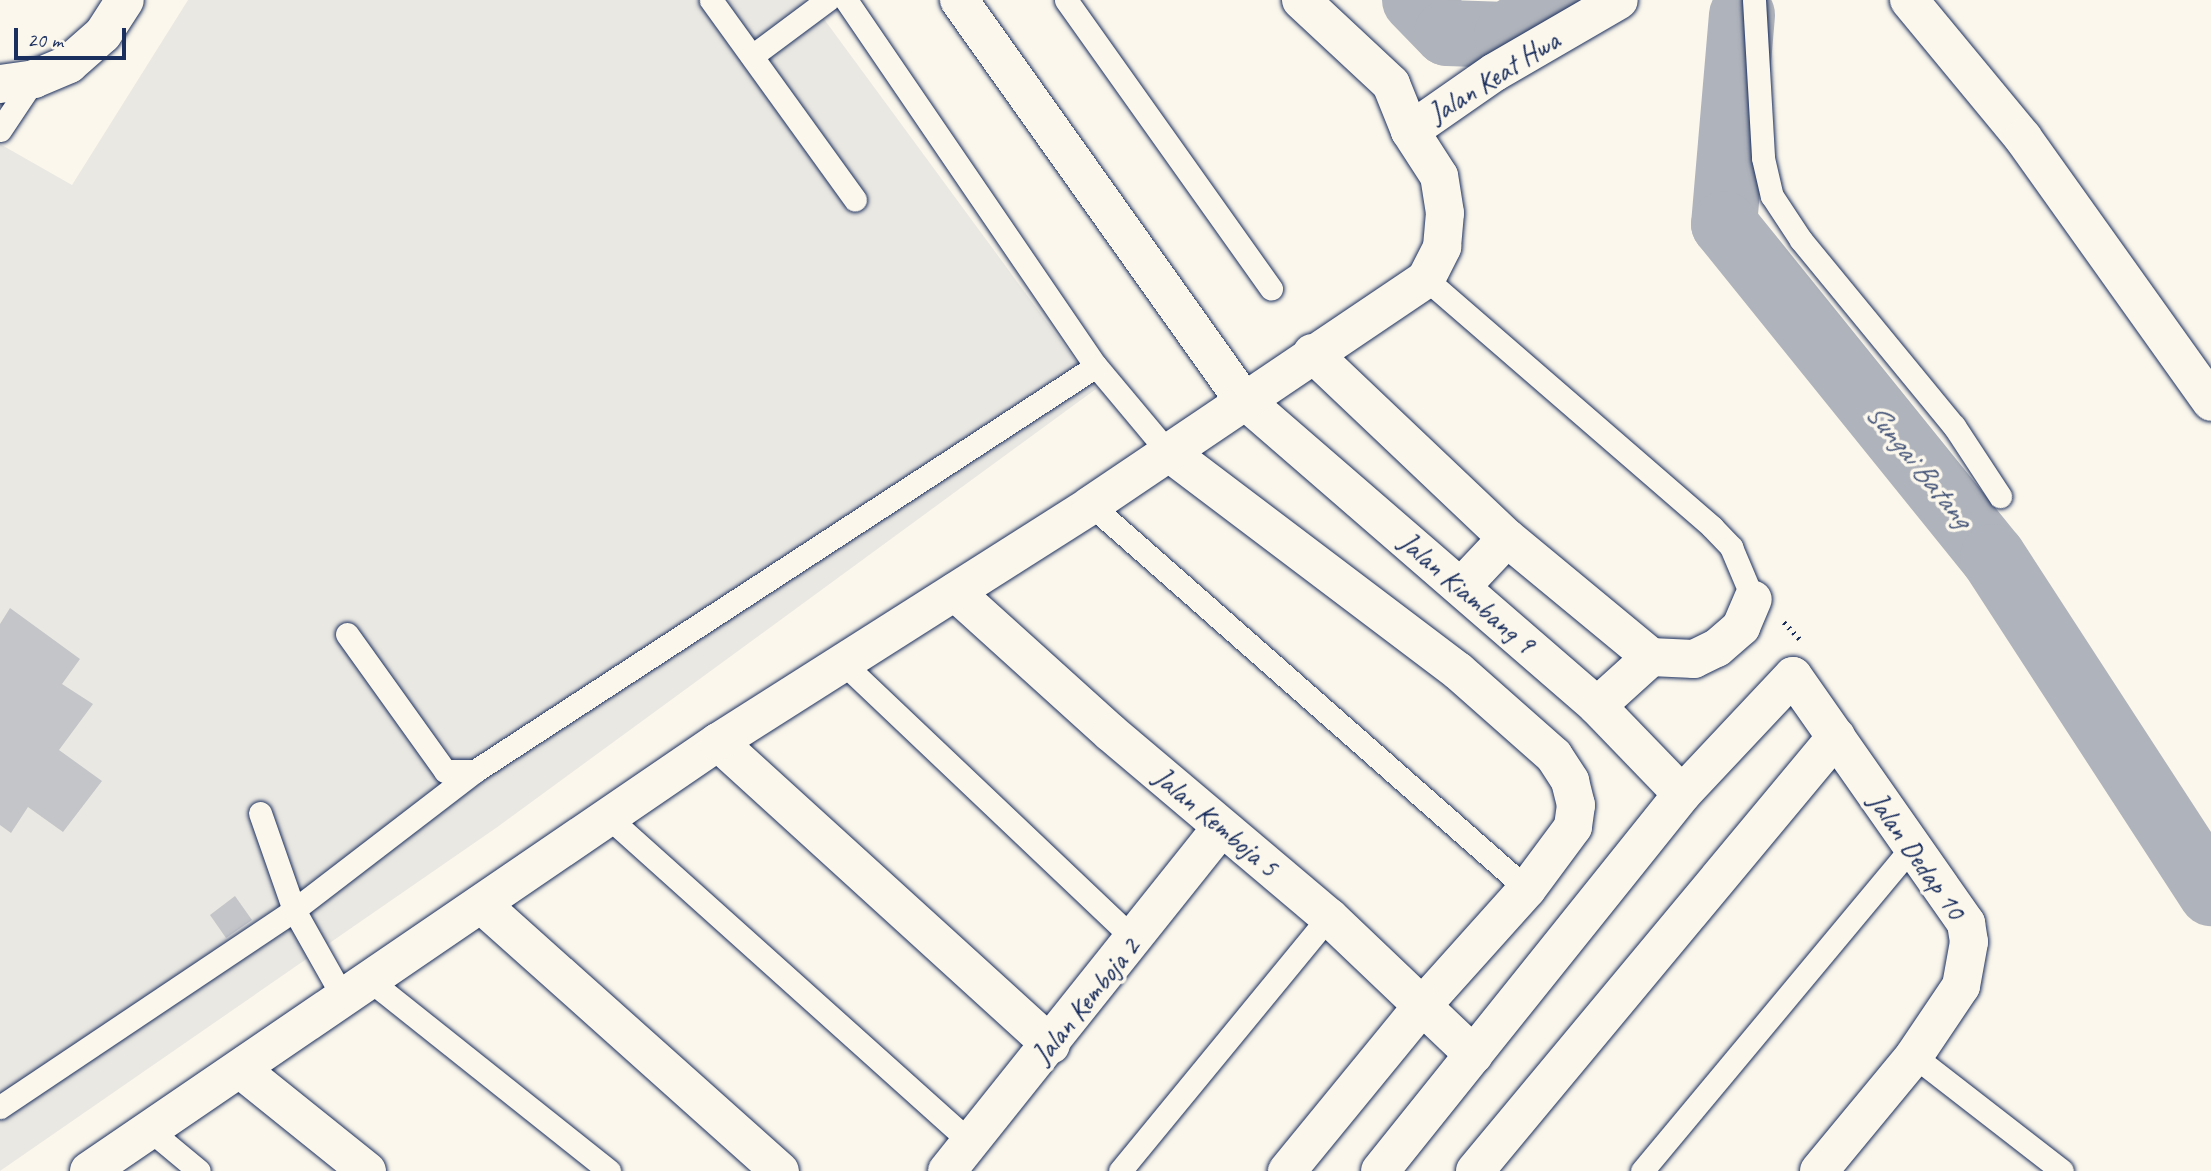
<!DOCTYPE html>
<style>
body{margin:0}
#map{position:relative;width:2211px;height:1171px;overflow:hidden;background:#fbf7ec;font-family:Caveat,sans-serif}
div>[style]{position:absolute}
.built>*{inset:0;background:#eae8e2}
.river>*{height:66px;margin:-33px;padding:0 33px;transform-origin:33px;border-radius:33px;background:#afb3bb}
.building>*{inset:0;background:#c3c5c9}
.path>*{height:4.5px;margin-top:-2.25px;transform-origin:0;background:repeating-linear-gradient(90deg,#1b2f5e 0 2px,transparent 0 7px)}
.roads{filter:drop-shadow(0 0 2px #1b2f5e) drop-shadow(0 0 2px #1b2f5e)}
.service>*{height:23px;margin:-11.5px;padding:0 11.5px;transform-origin:11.5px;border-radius:11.5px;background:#fbf7ec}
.minor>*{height:38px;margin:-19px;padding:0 19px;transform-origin:19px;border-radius:19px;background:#fbf7ec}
span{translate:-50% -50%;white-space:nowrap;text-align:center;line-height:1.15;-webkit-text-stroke:7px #fbf7ec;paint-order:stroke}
.street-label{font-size:28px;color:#1b2f5e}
.water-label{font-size:30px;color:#47577a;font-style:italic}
.scale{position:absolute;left:14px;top:28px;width:112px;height:32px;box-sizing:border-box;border:4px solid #1b2f5e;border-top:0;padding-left:9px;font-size:21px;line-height:24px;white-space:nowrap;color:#1b2f5e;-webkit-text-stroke:5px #fbf7ec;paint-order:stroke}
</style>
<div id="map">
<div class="built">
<div style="clip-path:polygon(188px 0,810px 0,1096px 389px,496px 828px,0 1171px,0 144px,72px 185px)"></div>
</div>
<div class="river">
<div style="left:1415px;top:0;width:46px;rotate:45.9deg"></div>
<div style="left:1447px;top:33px;width:60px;rotate:1.9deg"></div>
<div style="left:1507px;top:35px;width:62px;rotate:-34.5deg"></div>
<div style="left:1742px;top:15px;width:210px;rotate:94.9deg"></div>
<div style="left:1724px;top:224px;width:428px;rotate:51.1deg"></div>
<div style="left:1993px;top:557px;width:401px;rotate:57deg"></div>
</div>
<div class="building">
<div style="clip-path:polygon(10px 608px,80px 659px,62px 684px,93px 704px,59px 750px,102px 781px,63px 832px,28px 807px,11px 833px,0 825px,0 624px)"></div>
<div style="clip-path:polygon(235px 896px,252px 920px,226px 938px,210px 915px)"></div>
</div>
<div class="path">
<div style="left:1784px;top:622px;width:23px;rotate:47deg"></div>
</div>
<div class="roads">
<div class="service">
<div style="left:711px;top:0;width:246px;rotate:54.2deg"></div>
<div style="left:846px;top:0;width:443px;rotate:55.7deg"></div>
<div style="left:1096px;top:366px;width:111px;rotate:50.1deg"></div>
<div style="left:1066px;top:0;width:354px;rotate:54.6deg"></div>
<div style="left:1754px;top:0;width:158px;rotate:86.7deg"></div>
<div style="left:1763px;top:158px;width:39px;rotate:77deg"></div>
<div style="left:1772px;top:196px;width:53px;rotate:56.6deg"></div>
<div style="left:1801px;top:240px;width:241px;rotate:50.6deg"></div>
<div style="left:1954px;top:426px;width:84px;rotate:56.7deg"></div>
<div style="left:752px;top:56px;width:94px;rotate:-36.7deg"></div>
<div style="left:0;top:130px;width:61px;rotate:-56.3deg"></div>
<div style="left:1426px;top:279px;width:379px;rotate:40.9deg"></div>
<div style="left:1712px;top:527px;width:28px;rotate:46deg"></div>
<div style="left:1731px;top:547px;width:56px;rotate:67.1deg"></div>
<div style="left:1091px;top:505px;width:581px;rotate:41.37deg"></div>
<div style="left:347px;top:634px;width:168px;rotate:54.4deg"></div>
<div style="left:445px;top:771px;width:30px"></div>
<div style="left:475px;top:771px;width:741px;rotate:-33.11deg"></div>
<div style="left:842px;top:662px;width:404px;rotate:43.5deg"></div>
<div style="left:260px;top:813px;width:103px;rotate:70.7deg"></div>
<div style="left:294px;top:910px;width:100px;rotate:60.6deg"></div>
<div style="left:607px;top:816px;width:489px;rotate:41.9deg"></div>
<div style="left:368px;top:979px;width:308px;rotate:38.5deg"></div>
<div style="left:1914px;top:1056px;width:187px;rotate:37.8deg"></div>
<div style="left:0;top:1107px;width:354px;rotate:-33.8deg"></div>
<div style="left:294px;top:910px;width:228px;rotate:-37.5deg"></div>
<div style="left:151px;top:1131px;width:62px;rotate:39.8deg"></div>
<div style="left:1120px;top:1171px;width:329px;rotate:-50.6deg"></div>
<div style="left:1642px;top:1171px;width:419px;rotate:-50.2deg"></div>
</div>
<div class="minor">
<div style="left:959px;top:0;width:490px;rotate:54.6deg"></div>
<div style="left:1243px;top:399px;width:469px;rotate:40.9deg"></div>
<div style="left:1597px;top:706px;width:122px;rotate:46deg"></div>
<div style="left:1301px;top:0;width:123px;rotate:43deg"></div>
<div style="left:1391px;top:84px;width:51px;rotate:68deg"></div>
<div style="left:1410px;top:131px;width:103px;rotate:-34.8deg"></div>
<div style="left:1495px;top:72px;width:143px;rotate:-30.1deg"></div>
<div style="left:1909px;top:0;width:179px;rotate:50.4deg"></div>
<div style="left:2023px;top:138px;width:324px;rotate:54.5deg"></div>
<div style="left:0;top:84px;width:34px;rotate:-8deg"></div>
<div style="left:34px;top:79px;width:38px;rotate:-23deg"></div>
<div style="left:69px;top:64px;width:45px;rotate:-41.4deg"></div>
<div style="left:103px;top:34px;width:40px;rotate:-57.1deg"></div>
<div style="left:1312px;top:353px;width:269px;rotate:43.5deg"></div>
<div style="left:1507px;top:538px;width:187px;rotate:39.6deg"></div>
<div style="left:1651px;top:657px;width:43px;rotate:2.7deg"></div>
<div style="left:1694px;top:659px;width:25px;rotate:-26deg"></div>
<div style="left:1717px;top:648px;width:32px;rotate:-41deg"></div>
<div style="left:1741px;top:627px;width:30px;rotate:-67deg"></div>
<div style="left:1167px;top:451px;width:365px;rotate:37.1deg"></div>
<div style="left:1458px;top:671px;width:128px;rotate:41.5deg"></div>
<div style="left:1554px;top:756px;width:30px;rotate:57deg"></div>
<div style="left:1570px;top:781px;width:25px;rotate:76deg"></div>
<div style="left:1576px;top:805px;width:22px;rotate:98deg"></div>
<div style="left:1573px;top:827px;width:77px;rotate:126.6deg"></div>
<div style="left:1527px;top:889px;width:156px;rotate:131.9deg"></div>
<div style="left:1423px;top:1005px;width:215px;rotate:129.3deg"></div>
<div style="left:1461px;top:587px;width:67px;rotate:-46.8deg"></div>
<div style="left:955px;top:592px;width:210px;rotate:42.1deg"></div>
<div style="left:1111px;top:733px;width:285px;rotate:40.2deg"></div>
<div style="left:1329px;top:917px;width:200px;rotate:43.6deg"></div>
<div style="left:1597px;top:706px;width:73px;rotate:-42.2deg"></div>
<div style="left:718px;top:742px;width:450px;rotate:42.3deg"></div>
<div style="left:481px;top:904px;width:401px;rotate:41.8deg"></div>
<div style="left:240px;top:1069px;width:163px;rotate:38.8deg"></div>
<div style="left:89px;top:1171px;width:761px;rotate:-34.3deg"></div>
<div style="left:718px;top:742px;width:442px;rotate:-32.4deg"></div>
<div style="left:1091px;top:505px;width:404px;rotate:-34deg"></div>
<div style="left:1426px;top:279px;width:36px;rotate:-63deg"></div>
<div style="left:1442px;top:247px;width:34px;rotate:-85deg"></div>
<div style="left:1445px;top:213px;width:37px;rotate:-99deg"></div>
<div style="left:1439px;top:176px;width:54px;rotate:-122.8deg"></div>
<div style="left:947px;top:1171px;width:439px;rotate:-51.4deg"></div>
<div style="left:1380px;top:1171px;width:483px;rotate:-51.3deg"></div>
<div style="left:1682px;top:794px;width:162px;rotate:-46.8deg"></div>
<div style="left:1793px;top:676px;width:302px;rotate:55deg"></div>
<div style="left:1966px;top:923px;width:19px;rotate:81deg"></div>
<div style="left:1969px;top:942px;width:45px;rotate:100.3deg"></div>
<div style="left:1961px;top:986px;width:84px;rotate:123.9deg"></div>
<div style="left:1914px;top:1056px;width:149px;rotate:129.6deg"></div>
<div style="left:1475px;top:1171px;width:565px;rotate:-50.25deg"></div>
</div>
</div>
<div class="street-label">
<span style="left:1494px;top:77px;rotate:-32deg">Jalan Keat Hwa</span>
<span style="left:1467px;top:593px;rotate:41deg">Jalan Kiambang 9</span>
<span style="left:1216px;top:822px;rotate:40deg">Jalan Kemboja 5</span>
<span style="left:1917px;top:856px;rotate:55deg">Jalan Dedap 10</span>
<span style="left:1086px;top:1001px;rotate:-51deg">Jalan Kemboja 2</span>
</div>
<div class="water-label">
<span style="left:1919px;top:465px;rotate:51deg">Sungai Batang</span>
</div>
<div class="scale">20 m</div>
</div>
